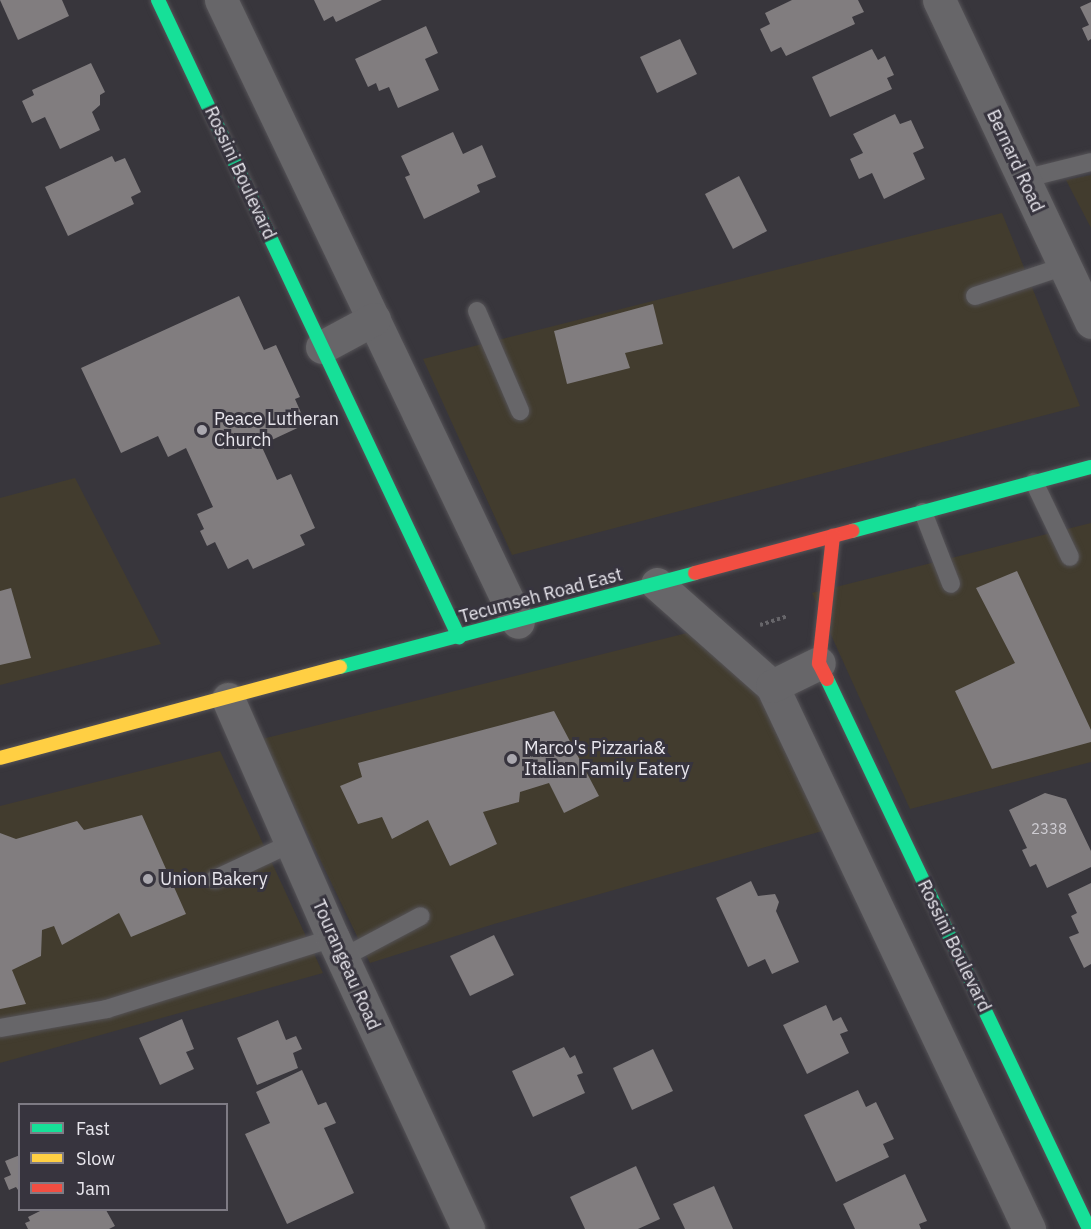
<!DOCTYPE html>
<style>
body{margin:0}
#map{position:relative;width:1091px;height:1229px;overflow:hidden;background:#38363c;font-family:"IBM Plex Sans",sans-serif}
div>[style]{position:absolute}
.commercial>*{inset:0;background:#423c2e}
.building>*{inset:0;background:#817d7f}
.path>*{height:4px;margin-top:-2px;transform-origin:0;background:repeating-linear-gradient(90deg,#67666a 0 3px,transparent 0 6px)}
.roads{filter:drop-shadow(0 0 2px #555357) drop-shadow(0 0 2px #555357)}
.lane>*{height:18px;margin:-9px;padding:0 9px;transform-origin:9px;border-radius:9px;background:#676669}
.street>*{height:33px;margin:-16.5px;padding:0 16.5px;transform-origin:16.5px;border-radius:16.5px;background:#676669}
.fast>*{height:14px;margin:-7px;padding:0 7px;transform-origin:7px;border-radius:7px;background:#16e098}
.slow>*{height:14px;margin:-7px;padding:0 7px;transform-origin:7px;border-radius:7px;background:#ffcf43}
.jam>*{height:14px;margin:-7px;padding:0 7px;transform-origin:7px;border-radius:7px;background:#f24e42}
.dots>*{width:16px;height:16px;translate:-50% -50%;box-sizing:border-box;border:3px solid #37343e;border-radius:50%}
span{translate:-50% -50%;white-space:nowrap;text-align:center;line-height:1.15;-webkit-text-stroke:6px #37343e;paint-order:stroke}
.number-label{font-size:15px;color:#ceccd2}
.number-label span{-webkit-text-stroke-width:0}
.street-label{font-size:18px;color:#e8e6ed}
.poi-label{font-size:18px;color:#e8e6ed}
.left{translate:0 -50%;text-align:left}
.legend{position:absolute;left:18px;top:1103px;width:210px;height:108px;box-sizing:border-box;background:#37343e;border:2px solid #7e7b84;margin:0;padding:8px 10px;list-style:none;font-size:18px;color:#e8e6ed}
.legend li{display:flex;align-items:center;gap:12px;height:30px}
.legend b{width:30px;border:2px solid #7e7b84}
</style>
<div id="map">
<div class="commercial">
<div style="clip-path:polygon(1091px 175px,1091px 228px,1066px 180px)"></div>
<div style="clip-path:polygon(1002px 213px,1080px 406px,512px 555px,423px 359px)"></div>
<div style="clip-path:polygon(75px 478px,161px 644px,0 685px,0 498px)"></div>
<div style="clip-path:polygon(1091px 523px,1091px 762px,910px 809px,812px 593px)"></div>
<div style="clip-path:polygon(691px 632px,752px 680px,826px 830px,494px 924px,370px 963px,262px 739px)"></div>
<div style="clip-path:polygon(220px 751px,323px 973px,0 1063px,0 806px)"></div>
</div>
<div class="building">
<div style="clip-path:polygon(0 0,62px 0,69px 16px,18px 40px)"></div>
<div style="clip-path:polygon(314px 0,382px 0,336px 22px,333px 16px,324px 21px)"></div>
<div style="clip-path:polygon(792px 0,858px 0,864px 12px,852px 17px,855px 24px,786px 56px,781px 47px,771px 52px,760px 29px,770px 24px,765px 13px)"></div>
<div style="clip-path:polygon(1091px 2px,1091px 39px,1088px 41px,1082px 28px,1089px 25px,1080px 7px)"></div>
<div style="clip-path:polygon(426px 26px,438px 53px,425px 59px,439px 90px,398px 108px,389px 87px,379px 91px,376px 83px,368px 87px,355px 59px)"></div>
<div style="clip-path:polygon(680px 39px,697px 74px,657px 93px,640px 57px)"></div>
<div style="clip-path:polygon(872px 49px,878px 60px,885px 56px,894px 75px,887px 78px,892px 89px,830px 117px,812px 77px)"></div>
<div style="clip-path:polygon(91px 63px,105px 92px,100px 95px,100px 105px,92px 112px,100px 130px,60px 149px,45px 117px,32px 123px,22px 101px,34px 95px,32px 90px)"></div>
<div style="clip-path:polygon(895px 114px,900px 124px,911px 120px,924px 148px,913px 153px,925px 179px,884px 199px,872px 173px,859px 179px,850px 159px,863px 153px,853px 134px)"></div>
<div style="clip-path:polygon(453px 132px,463px 154px,482px 145px,496px 177px,477px 185px,480px 192px,424px 219px,405px 177px,410px 175px,401px 156px)"></div>
<div style="clip-path:polygon(112px 156px,115px 162px,125px 158px,141px 192px,131px 197px,134px 204px,68px 236px,45px 187px)"></div>
<div style="clip-path:polygon(739px 176px,767px 231px,733px 249px,705px 194px)"></div>
<div style="clip-path:polygon(239px 296px,264px 350px,276px 345px,300px 397px,295px 399px,306px 424px,261px 445px,277px 480px,291px 474px,315px 528px,300px 535px,305px 545px,253px 569px,248px 559px,228px 569px,215px 542px,207px 546px,200px 531px,204px 529px,197px 514px,213px 507px,186px 448px,168px 457px,158px 436px,121px 453px,81px 368px)"></div>
<div style="clip-path:polygon(653px 304px,663px 344px,625px 353px,630px 368px,567px 384px,554px 331px)"></div>
<div style="clip-path:polygon(1017px 571px,1091px 730px,1091px 742px,992px 769px,955px 691px,1015px 663px,976px 588px)"></div>
<div style="clip-path:polygon(11px 588px,31px 658px,0 665px,0 591px)"></div>
<div style="clip-path:polygon(554px 711px,599px 796px,564px 813px,549px 783px,520px 792px,519px 802px,483px 812px,497px 844px,450px 866px,428px 820px,392px 839px,382px 817px,358px 824px,340px 786px,362px 777px,358px 763px)"></div>
<div style="clip-path:polygon(1045px 793px,1066px 799px,1091px 851px,1091px 867px,1047px 888px,1036px 864px,1030px 867px,1022px 850px,1027px 848px,1009px 810px)"></div>
<div style="clip-path:polygon(142px 815px,186px 914px,131px 937px,119px 913px,62px 945px,54px 926px,42px 930px,41px 956px,12px 970px,26px 1004px,0 1009px,0 833px,16px 839px,77px 821px,84px 830px)"></div>
<div style="clip-path:polygon(751px 881px,758px 896px,775px 894px,779px 902px,776px 911px,799px 962px,772px 974px,765px 959px,748px 967px,716px 898px)"></div>
<div style="clip-path:polygon(1091px 883px,1091px 964px,1084px 968px,1069px 937px,1079px 933px,1071px 916px,1077px 913px,1068px 894px)"></div>
<div style="clip-path:polygon(494px 935px,514px 975px,470px 996px,450px 956px)"></div>
<div style="clip-path:polygon(826px 1005px,833px 1021px,841px 1017px,848px 1031px,840px 1034px,849px 1053px,807px 1074px,783px 1025px)"></div>
<div style="clip-path:polygon(182px 1019px,194px 1049px,186px 1052px,194px 1069px,160px 1085px,139px 1038px)"></div>
<div style="clip-path:polygon(278px 1020px,286px 1040px,296px 1036px,302px 1049px,293px 1053px,298px 1068px,257px 1085px,237px 1038px)"></div>
<div style="clip-path:polygon(564px 1047px,570px 1058px,575px 1055px,583px 1073px,577px 1075px,585px 1093px,533px 1117px,512px 1071px)"></div>
<div style="clip-path:polygon(653px 1049px,673px 1091px,632px 1110px,613px 1068px)"></div>
<div style="clip-path:polygon(302px 1070px,318px 1105px,326px 1102px,336px 1123px,324px 1128px,354px 1193px,287px 1224px,245px 1134px,270px 1123px,256px 1092px)"></div>
<div style="clip-path:polygon(858px 1090px,866px 1107px,876px 1102px,894px 1139px,883px 1144px,889px 1157px,836px 1182px,804px 1115px)"></div>
<div style="clip-path:polygon(20px 1155px,20px 1193px,16px 1187px,9px 1190px,4px 1178px,11px 1175px,5px 1161px)"></div>
<div style="clip-path:polygon(636px 1166px,660px 1219px,638px 1229px,585px 1229px,570px 1197px)"></div>
<div style="clip-path:polygon(905px 1174px,927px 1221px,919px 1224px,921px 1229px,855px 1229px,843px 1204px)"></div>
<div style="clip-path:polygon(714px 1186px,733px 1229px,685px 1229px,673px 1204px)"></div>
<div style="clip-path:polygon(42px 1210px,106px 1210px,115px 1226px,109px 1229px,28px 1229px,25px 1223px,30px 1221px,28px 1217px)"></div>
</div>
<div class="path">
<div style="left:760px;top:625px;width:28px;rotate:-18deg"></div>
</div>
<div class="roads">
<div class="lane">
<div style="left:1023px;top:179px;width:70px;rotate:-14deg"></div>
<div style="left:975px;top:296px;width:95px;rotate:-18.4deg"></div>
<div style="left:477px;top:311px;width:109px;rotate:66.7deg"></div>
<div style="left:1034px;top:482px;width:83px;rotate:64.4deg"></div>
<div style="left:923px;top:512px;width:77px;rotate:68.7deg"></div>
<div style="left:215px;top:879px;width:85px;rotate:-25.1deg"></div>
<div style="left:342px;top:958px;width:89px;rotate:-28deg"></div>
<div style="left:0;top:1028px;width:109px;rotate:-10.1deg"></div>
<div style="left:107px;top:1009px;width:237px;rotate:-17.4deg"></div>
</div>
<div class="street">
<div style="left:221px;top:0;width:689px;rotate:64.48deg"></div>
<div style="left:939px;top:0;width:356px;rotate:64.7deg"></div>
<div style="left:322px;top:347px;width:59px;rotate:-28.3deg"></div>
<div style="left:657px;top:584px;width:154px;rotate:41.6deg"></div>
<div style="left:772px;top:686px;width:601px;rotate:64.67deg"></div>
<div style="left:772px;top:686px;width:52px;rotate:-26.1deg"></div>
<div style="left:228px;top:699px;width:261px;rotate:66.3deg"></div>
<div style="left:333px;top:938px;width:321px;rotate:65.1deg"></div>
</div>
<div class="fast">
<div style="left:158px;top:0;width:705px;rotate:64.71deg"></div>
<div style="left:852px;top:531px;width:247px;rotate:-15deg"></div>
<div style="left:340px;top:667px;width:367px;rotate:-14.8deg"></div>
<div style="left:827px;top:679px;width:609px;rotate:64.53deg"></div>
</div>
<div class="slow">
<div style="left:0;top:758px;width:352px;rotate:-15deg"></div>
</div>
<div class="jam">
<div style="left:695px;top:573px;width:163px;rotate:-15deg"></div>
<div style="left:827px;top:679px;width:18px;rotate:-117deg"></div>
<div style="left:819px;top:663px;width:128px;rotate:-83.7deg"></div>
</div>
</div>
<div class="dots">
<div style="left:202px;top:430px;background:#aaa8af"></div>
<div style="left:512px;top:759px;background:#aaa8af"></div>
<div style="left:148px;top:879px;background:#aaa8af"></div>
</div>
<div class="number-label">
<span style="left:1049px;top:829px">2338</span>
</div>
<div class="street-label">
<span style="left:1015px;top:161px;rotate:65deg">Bernard Road</span>
<span style="left:240px;top:173px;rotate:65deg">Rossini Boulevard</span>
<span style="left:541px;top:596px;rotate:-15deg">Tecumseh Road East</span>
<span style="left:954px;top:946px;rotate:64deg">Rossini Boulevard</span>
<span style="left:346px;top:965px;rotate:66deg">Tourangeau Road</span>
</div>
<div class="poi-label">
<span class="left" style="left:214px;top:430px">Peace Lutheran<br>Church</span>
<span class="left" style="left:524px;top:759px">Marco's Pizzaria&amp;<br>Italian Family Eatery</span>
<span class="left" style="left:160px;top:879px">Union Bakery</span>
</div>
<ul class="legend">
<li><b style="height:8px;background:#16e098"></b>Fast</li>
<li><b style="height:8px;background:#ffcf43"></b>Slow</li>
<li><b style="height:8px;background:#f24e42"></b>Jam</li>
</ul>
</div>
